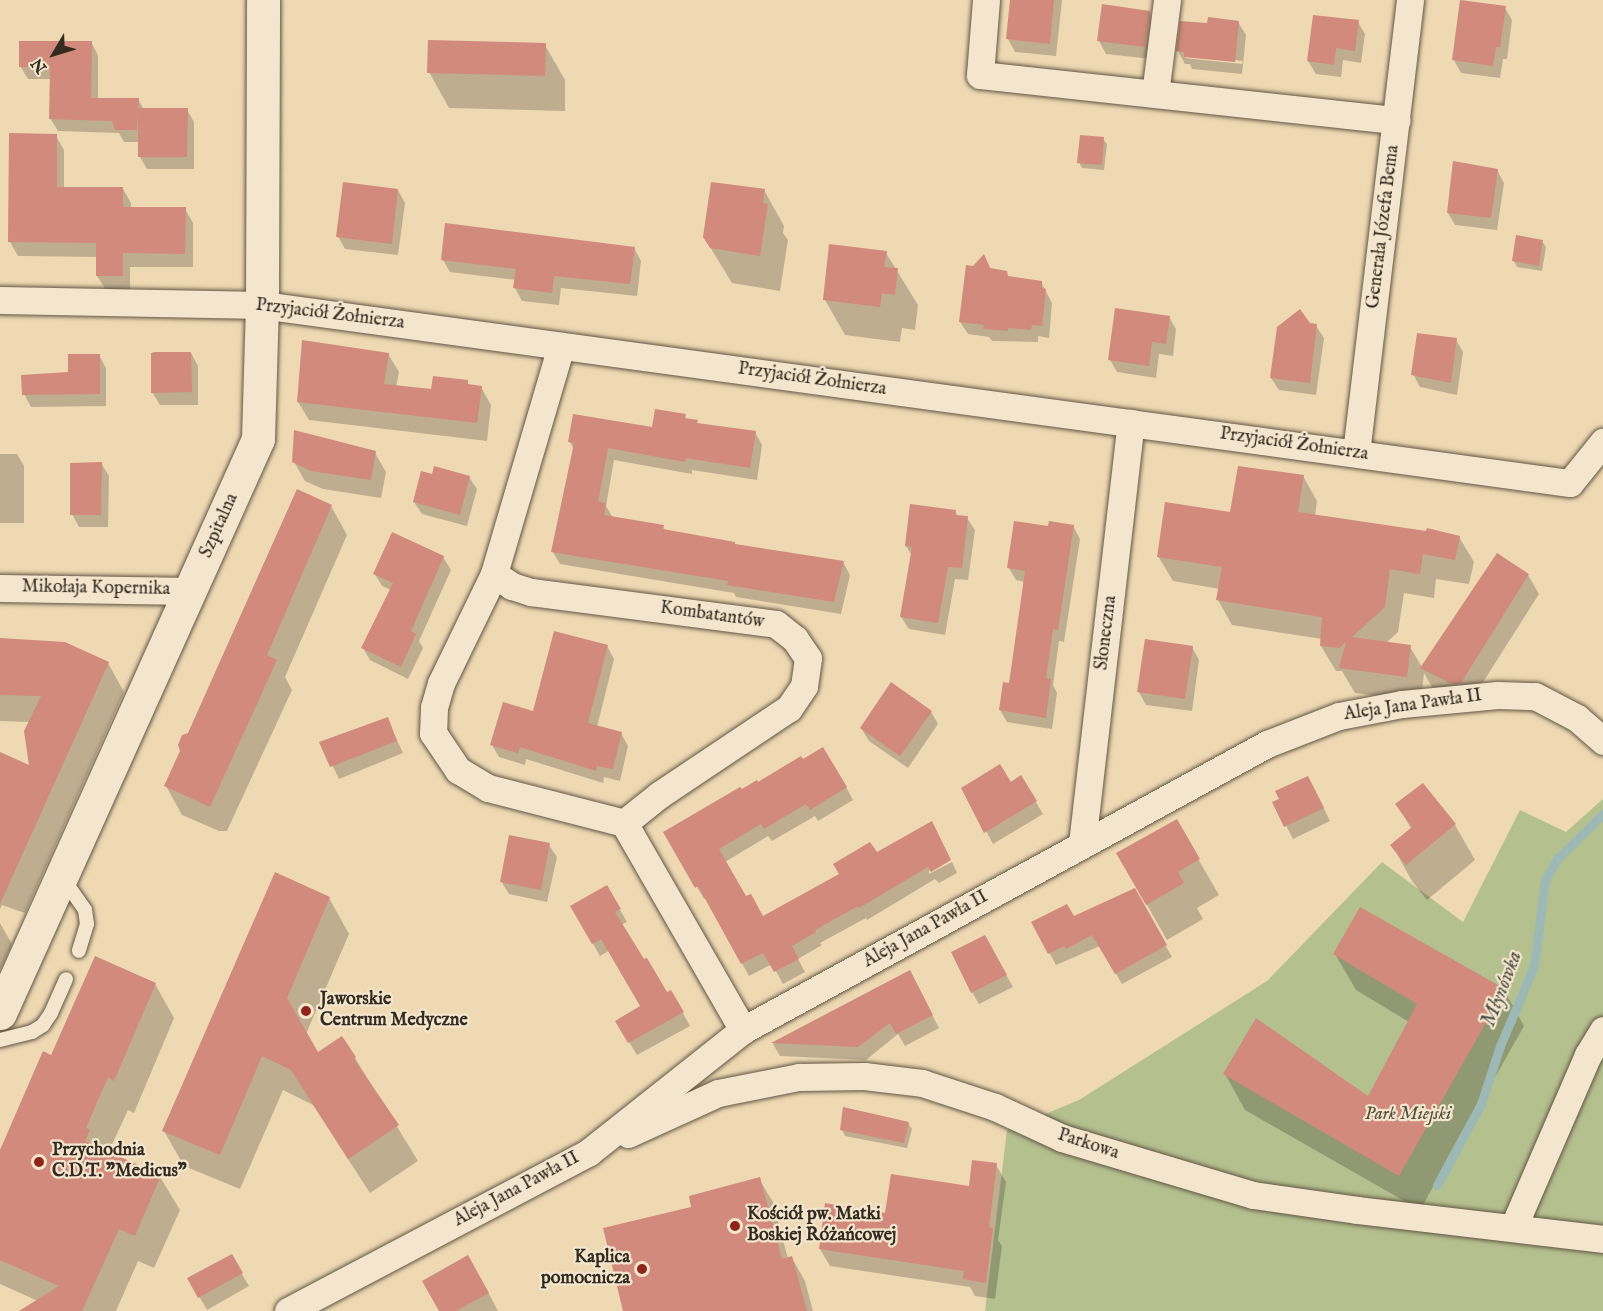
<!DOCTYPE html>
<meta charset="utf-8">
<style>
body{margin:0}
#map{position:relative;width:1603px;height:1311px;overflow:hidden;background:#eed9b3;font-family:"IM FELL English",serif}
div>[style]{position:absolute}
.green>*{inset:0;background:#b5c08f}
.shadow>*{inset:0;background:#0003}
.stream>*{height:9px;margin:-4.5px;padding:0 4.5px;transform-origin:4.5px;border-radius:4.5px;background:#9cb9b5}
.building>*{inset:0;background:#d18a7b}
.roads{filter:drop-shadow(0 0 2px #625645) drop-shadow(0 0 2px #625645)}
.lane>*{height:14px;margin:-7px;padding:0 7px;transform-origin:7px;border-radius:7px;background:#f4e6ce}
.street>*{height:27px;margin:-13.5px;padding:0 13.5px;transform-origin:13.5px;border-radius:13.5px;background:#f4e6ce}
.secondary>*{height:33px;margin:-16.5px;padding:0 16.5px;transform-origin:16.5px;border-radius:16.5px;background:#f4e6ce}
.dots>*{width:16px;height:16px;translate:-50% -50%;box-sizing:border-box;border:3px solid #f4e6ce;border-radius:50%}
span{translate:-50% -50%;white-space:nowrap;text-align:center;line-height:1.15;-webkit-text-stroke:4.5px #f4e6ce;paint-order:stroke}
.street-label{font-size:18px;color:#332b20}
.poi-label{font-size:18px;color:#332b20;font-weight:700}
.left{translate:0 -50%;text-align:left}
.right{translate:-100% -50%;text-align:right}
.park-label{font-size:18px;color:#54503c;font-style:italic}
.water-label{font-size:20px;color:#4d4e45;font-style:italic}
.north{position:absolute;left:24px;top:24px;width:60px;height:60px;-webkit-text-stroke:4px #f4e6ce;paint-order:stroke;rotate:232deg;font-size:16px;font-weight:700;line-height:24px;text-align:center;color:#332b20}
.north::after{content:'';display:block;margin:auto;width:21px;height:27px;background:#332b20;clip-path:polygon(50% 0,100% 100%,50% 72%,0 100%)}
</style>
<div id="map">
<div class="green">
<div style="clip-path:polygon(1603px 799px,1603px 1311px,985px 1311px,1007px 1130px,1079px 1100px,1267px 981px,1382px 862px,1463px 922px,1520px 810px,1566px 832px)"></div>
</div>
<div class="shadow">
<div style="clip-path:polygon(1012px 0,1062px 0,1056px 56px,1015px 52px,1008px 39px)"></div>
<div style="clip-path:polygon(1505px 8px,1512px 20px,1507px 59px,1503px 59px,1500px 78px,1461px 73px,1454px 60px)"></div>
<div style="clip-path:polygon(1149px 12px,1156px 25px,1152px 59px,1106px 54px,1099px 41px)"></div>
<div style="clip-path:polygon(evenodd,1238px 22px,1246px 35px,1242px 74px,1192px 69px,1190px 64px,1185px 64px,1178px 51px,1208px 25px,1238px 22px,1185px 55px,1243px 61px,1242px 64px,1185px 58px,1185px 55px)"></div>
<div style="clip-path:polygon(1358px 22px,1365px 34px,1361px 63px,1343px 60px,1341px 77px,1316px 74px,1308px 61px)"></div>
<div style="clip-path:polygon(91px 42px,98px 55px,98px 99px,138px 99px,144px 110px,187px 110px,194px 122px,194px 169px,147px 169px,140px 157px,140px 142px,124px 142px,119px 133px,58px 131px,50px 118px,51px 79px,28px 79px,20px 66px)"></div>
<div style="clip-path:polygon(545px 45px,565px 80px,565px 111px,449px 108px,429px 72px)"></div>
<div style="clip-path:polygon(56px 136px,64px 150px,64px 188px,123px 189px,131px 203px,131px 208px,185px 209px,193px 223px,193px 267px,130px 267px,130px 290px,106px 290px,97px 276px,98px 257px,18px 256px,10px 242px)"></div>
<div style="clip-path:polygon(1103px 139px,1107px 144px,1104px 170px,1082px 168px,1079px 162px)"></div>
<div style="clip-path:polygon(1497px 170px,1504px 183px,1497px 230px,1455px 225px,1448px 213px)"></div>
<div style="clip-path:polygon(398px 190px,405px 203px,398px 255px,345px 249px,338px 236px)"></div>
<div style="clip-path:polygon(764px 190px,784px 226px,783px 233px,788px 240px,780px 291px,732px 283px,704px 237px)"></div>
<div style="clip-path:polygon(1542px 241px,1546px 247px,1542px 271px,1517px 267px,1514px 261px)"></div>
<div style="clip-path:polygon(634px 248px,641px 261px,637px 296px,561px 288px,559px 305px,522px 301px,515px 288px,516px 280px,450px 272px,443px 260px)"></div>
<div style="clip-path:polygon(886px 253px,918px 305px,915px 330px,902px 328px,900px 342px,845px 335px,825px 300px)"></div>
<div style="clip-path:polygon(984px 256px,991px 270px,1006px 273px,1009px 277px,1041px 282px,1052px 303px,1049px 338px,1038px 336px,1038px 342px,992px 341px,989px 337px,968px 334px,960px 322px,973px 268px)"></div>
<div style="clip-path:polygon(1169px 317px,1176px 329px,1173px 356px,1159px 354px,1156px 378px,1117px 372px,1110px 360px)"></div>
<div style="clip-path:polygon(1310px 325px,1316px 326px,1324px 338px,1316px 395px,1279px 390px,1271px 378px)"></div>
<div style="clip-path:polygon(1456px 340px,1463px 352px,1457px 395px,1420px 387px,1413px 374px)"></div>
<div style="clip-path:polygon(191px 353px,198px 366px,198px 405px,160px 405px,152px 392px)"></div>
<div style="clip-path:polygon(388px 354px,399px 372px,396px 387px,432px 391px,467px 382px,469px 386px,481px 387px,491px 405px,487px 441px,309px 420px,298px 402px)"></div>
<div style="clip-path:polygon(99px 355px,106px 368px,106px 406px,31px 407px,24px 394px,69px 374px)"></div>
<div style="clip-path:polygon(685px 416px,687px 420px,698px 424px,755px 432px,762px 445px,757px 480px,692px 470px,692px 474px,614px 460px,606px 506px,613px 518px,663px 527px,665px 531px,736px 546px,843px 562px,850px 575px,841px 614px,736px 597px,734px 593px,560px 564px,553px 552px,574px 450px,570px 442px,653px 429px)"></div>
<div style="clip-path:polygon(375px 453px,386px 472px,381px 498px,323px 489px,305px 481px,294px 462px)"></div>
<div style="clip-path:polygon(0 454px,17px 454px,24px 466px,24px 523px,0 523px)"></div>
<div style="clip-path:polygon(101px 463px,109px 476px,108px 527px,79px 527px,72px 514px)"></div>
<div style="clip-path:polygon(1303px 476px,1317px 501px,1315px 516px,1459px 537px,1474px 562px,1469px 584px,1436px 579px,1434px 598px,1404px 593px,1398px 632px,1386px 643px,1410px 647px,1422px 667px,1528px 575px,1539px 594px,1471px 701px,1464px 702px,1432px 687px,1424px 673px,1421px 701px,1355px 693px,1342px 671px,1336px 671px,1321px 646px,1322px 639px,1232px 625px,1218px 600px,1220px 589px,1173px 581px,1158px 556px)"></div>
<div style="clip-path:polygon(469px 477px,477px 489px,467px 526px,422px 514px,414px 502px)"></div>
<div style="clip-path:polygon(331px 506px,347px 535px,285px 677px,292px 690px,227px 831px,219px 831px,182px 815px,166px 786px,189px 734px)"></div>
<div style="clip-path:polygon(955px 511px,958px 516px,967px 518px,975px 530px,968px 580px,955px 579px,945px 635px,909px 629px,901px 617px,912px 556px,906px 546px)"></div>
<div style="clip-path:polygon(1073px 526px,1080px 539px,1064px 642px,1059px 641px,1053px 685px,1057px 693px,1052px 729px,1007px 722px,1000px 710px,1010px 684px,1025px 582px,1016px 580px,1009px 568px)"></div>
<div style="clip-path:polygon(443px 557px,451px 570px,419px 641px,423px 648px,408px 679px,370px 660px,363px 648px,391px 590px,382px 586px,375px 574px)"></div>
<div style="clip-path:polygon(0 639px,108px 663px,124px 692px,25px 913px,2px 905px,0 909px,0 757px,31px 768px,30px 722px,0 721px)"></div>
<div style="clip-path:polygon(607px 646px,614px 659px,597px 727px,621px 733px,628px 746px,620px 781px,604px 777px,603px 783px,526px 759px,525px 765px,499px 757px,492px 745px,534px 713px)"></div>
<div style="clip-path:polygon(1192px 647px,1199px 660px,1192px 711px,1146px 705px,1139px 692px)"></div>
<div style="clip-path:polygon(931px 712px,938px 724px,908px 768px,869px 741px,861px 728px)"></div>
<div style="clip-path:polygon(387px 719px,403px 753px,339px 779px,321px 742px)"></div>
<div style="clip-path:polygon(1021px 777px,1043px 814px,993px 844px,963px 788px,1010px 784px)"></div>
<div style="clip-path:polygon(846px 787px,853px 800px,818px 821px,815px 816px,772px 841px,768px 836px,725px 862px,746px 898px,763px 918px,876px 854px,950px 859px,929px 871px,929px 874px,952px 862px,957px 873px,939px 883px,935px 879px,867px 920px,866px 918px,820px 943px,822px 945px,798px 959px,805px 972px,783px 984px,772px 964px,749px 976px,706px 898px,704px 899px,665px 832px,741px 791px)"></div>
<div style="clip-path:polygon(1315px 790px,1330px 821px,1293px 839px,1274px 802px)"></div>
<div style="clip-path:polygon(1397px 805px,1455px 825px,1475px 860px,1427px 900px,1412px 881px,1392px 845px,1412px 830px)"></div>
<div style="clip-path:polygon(1176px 821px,1219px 895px,1197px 908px,1203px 919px,1167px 940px,1118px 854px)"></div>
<div style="clip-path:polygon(549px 845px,557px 857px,547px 902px,509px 894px,501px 881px)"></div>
<div style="clip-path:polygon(607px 887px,627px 922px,621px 925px,643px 961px,666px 994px,671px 992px,690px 1026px,637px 1055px,617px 1022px,642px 1007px,610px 950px,600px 956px,572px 907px)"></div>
<div style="clip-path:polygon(1134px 890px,1172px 957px,1122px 984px,1100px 946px,1056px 965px,1033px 923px,1074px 918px)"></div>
<div style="clip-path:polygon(329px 898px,349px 934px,306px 1034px,317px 1054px,355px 1058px,418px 1161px,370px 1193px,313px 1105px,283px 1090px,240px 1189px,184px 1166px,164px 1131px)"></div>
<div style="clip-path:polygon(0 923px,12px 944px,0 970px)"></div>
<div style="clip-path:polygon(985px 937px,1013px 987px,979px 1004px,972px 992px)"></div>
<div style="clip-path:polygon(1335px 954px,1504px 990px,1524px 1026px,1420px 1210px,1245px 1110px,1225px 1074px,1369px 1098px,1409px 1022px,1356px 990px)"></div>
<div style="clip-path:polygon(909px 972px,939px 1028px,905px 1046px,898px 1034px,866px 1060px,780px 1056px,773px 1044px)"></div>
<div style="clip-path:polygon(155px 984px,174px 1018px,134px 1113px,128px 1110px,108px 1153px,160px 1177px,180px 1210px,154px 1268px,138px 1261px,116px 1311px,22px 1311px,38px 1301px,0 1284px,0 1153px,52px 1057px)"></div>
<div style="clip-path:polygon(908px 1123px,912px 1129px,907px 1148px,845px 1136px,842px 1130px)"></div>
<div style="clip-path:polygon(996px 1165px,1006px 1182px,998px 1240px,1002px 1246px,995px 1299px,975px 1296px,970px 1287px,830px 1266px,820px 1249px,887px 1214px,970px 1188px)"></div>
<div style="clip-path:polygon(759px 1179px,773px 1202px,788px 1259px,792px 1258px,805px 1281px,813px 1311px,625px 1311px,693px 1208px)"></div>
<div style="clip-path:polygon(231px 1256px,249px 1286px,207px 1310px,189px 1279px)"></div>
<div style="clip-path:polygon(488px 1292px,498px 1311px,440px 1311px)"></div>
</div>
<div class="stream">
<div style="left:1437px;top:1185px;width:92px;rotate:-61.5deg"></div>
<div style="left:1481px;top:1104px;width:61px;rotate:-71.9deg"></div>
<div style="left:1500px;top:1046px;width:87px;rotate:-67deg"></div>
<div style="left:1534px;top:966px;width:87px;rotate:-82.7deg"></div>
<div style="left:1545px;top:880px;width:24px;rotate:-60deg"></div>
<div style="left:1557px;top:859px;width:64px;rotate:-44.4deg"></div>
</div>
<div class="building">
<div style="clip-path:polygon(1010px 0,1054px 0,1050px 44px,1006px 39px)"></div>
<div style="clip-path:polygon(1460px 0,1506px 6px,1500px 47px,1496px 47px,1493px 66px,1452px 60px)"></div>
<div style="clip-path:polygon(1102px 4px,1150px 11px,1145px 47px,1097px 41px)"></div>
<div style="clip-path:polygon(1313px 15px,1359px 20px,1355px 51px,1336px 48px,1334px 65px,1307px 61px)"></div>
<div style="clip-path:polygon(1208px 17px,1239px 21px,1235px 62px,1184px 57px,1184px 52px,1176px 51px,1180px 21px,1207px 23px)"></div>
<div style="clip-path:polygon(428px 40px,546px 43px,545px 76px,427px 73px)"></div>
<div style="clip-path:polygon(19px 41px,92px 41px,91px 98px,139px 98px,137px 130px,115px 130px,112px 121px,49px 119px,50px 67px,19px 67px)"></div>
<div style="clip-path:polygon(138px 108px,188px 108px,187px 157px,138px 157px)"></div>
<div style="clip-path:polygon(9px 133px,57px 134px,57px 187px,123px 187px,123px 207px,186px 207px,185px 254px,123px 253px,123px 276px,96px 276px,96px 243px,8px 242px)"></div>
<div style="clip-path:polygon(1080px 135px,1104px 137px,1102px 165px,1077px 163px)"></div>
<div style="clip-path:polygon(1453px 161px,1498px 169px,1491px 218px,1447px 213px)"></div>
<div style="clip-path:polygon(343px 182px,398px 189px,392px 244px,336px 237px)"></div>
<div style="clip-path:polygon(711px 182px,765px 189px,763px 203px,768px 204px,760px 256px,710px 248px,703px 237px)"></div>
<div style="clip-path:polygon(445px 223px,635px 247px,630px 284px,554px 276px,552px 293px,513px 288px,516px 269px,441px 260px)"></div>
<div style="clip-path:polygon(1516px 235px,1543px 240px,1539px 266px,1512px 261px)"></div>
<div style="clip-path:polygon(829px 244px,887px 251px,884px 267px,898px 268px,895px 295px,882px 293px,880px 307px,823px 300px)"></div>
<div style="clip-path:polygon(984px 254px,990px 268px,1007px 271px,1008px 276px,1042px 281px,1042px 288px,1046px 289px,1042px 326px,1032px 325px,1031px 330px,1008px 328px,1008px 331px,983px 329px,984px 325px,959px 322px,966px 265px,973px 266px)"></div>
<div style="clip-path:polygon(1115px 308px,1170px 316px,1166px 344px,1152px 342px,1149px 366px,1108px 360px)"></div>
<div style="clip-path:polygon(1300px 309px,1310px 323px,1317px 324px,1310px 383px,1270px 378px,1277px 327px)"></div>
<div style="clip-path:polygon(1417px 333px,1457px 338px,1451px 383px,1411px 375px)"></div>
<div style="clip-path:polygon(302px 340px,389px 353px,384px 384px,431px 389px,433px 376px,468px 380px,468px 384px,482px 386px,477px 423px,297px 402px)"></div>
<div style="clip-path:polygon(155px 352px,191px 352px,192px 392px,151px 393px,151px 353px)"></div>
<div style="clip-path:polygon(68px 354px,100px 354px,100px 394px,22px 395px,21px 375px,68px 372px)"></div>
<div style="clip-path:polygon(655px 409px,686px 414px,685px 418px,698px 420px,697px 423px,756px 431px,750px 468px,686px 458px,685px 462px,608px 448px,598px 502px,606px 503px,604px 515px,664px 525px,663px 529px,735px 542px,735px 544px,844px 561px,834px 602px,727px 585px,728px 581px,551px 552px,574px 443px,568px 442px,573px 414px,652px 427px)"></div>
<div style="clip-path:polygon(294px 430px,376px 451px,371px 480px,311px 471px,292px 462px)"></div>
<div style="clip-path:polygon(102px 462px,101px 515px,70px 515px,70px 463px)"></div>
<div style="clip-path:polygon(434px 466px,470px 476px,460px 515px,413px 502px,421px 471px,432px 474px)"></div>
<div style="clip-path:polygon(1238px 466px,1304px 475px,1298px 512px,1426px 531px,1427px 528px,1460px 536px,1455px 560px,1423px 554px,1420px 574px,1390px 569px,1385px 607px,1352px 637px,1411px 645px,1407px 677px,1339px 668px,1346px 642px,1339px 648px,1320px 646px,1322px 617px,1216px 600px,1222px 567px,1157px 557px,1165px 502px,1230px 512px)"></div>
<div style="clip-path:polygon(297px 489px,332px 505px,267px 655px,277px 660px,210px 807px,164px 786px,180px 751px,178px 745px,182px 735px,188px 733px)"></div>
<div style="clip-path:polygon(910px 504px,956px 510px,955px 515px,968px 516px,962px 568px,948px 567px,938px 623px,900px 617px,912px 547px,905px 546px)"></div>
<div style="clip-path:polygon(1014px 521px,1048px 526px,1049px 521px,1074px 525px,1058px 630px,1053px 629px,1046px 678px,1051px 679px,1046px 718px,999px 710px,1003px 682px,1009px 683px,1025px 571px,1007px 568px)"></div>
<div style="clip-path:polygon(392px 532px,444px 556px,411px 631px,416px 634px,401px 667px,361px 648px,393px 583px,373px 574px)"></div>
<div style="clip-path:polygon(1497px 553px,1529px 574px,1461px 683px,1452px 684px,1420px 668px)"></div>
<div style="clip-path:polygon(554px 631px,608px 645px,588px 723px,622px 732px,613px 769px,597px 766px,596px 771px,520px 747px,518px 753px,490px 745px,503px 702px,533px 711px)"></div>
<div style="clip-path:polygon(0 638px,65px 642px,109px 662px,0 904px,0 752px,29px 765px,24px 731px,41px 696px,0 695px)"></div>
<div style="clip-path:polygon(1145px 639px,1193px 646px,1185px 699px,1137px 692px)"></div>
<div style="clip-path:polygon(891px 682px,932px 711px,900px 756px,860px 728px)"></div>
<div style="clip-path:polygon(388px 717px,397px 741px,330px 767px,319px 742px)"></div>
<div style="clip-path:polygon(823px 747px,847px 787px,810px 810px,806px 804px,764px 829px,761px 824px,719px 849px,746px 896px,751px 894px,763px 916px,839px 874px,833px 864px,870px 842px,877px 852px,932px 821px,951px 860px,931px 872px,928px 867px,859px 908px,858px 906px,815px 930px,816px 932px,792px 946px,799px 959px,774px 972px,763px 953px,741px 964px,698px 886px,695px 888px,663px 832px,740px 787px,742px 789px,757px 780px,758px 782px,801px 756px,803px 759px)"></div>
<div style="clip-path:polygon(1000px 764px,1011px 782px,1021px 775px,1037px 801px,984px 833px,961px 788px)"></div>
<div style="clip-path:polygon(1308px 776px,1324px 808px,1284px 827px,1272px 802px,1279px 799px,1275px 791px)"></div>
<div style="clip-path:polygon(1423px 783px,1456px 824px,1406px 865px,1390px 845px,1412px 827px,1395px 804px)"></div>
<div style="clip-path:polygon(1177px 819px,1200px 859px,1178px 872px,1184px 883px,1146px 905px,1116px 853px)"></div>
<div style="clip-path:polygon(509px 835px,550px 843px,541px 890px,500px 882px)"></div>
<div style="clip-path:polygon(275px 872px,330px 897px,287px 998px,318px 1052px,342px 1036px,356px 1057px,354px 1059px,399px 1125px,348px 1159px,291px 1070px,262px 1056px,220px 1155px,162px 1131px)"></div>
<div style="clip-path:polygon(607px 885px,621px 909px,615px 912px,644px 959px,647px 958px,667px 992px,671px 990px,684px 1012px,628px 1043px,615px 1021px,640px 1006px,601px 939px,592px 944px,570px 906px)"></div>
<div style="clip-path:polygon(1135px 888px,1167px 945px,1115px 974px,1092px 935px,1066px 949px,1064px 946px,1048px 954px,1031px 922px,1067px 904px,1074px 916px)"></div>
<div style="clip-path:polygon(1360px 907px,1505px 989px,1399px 1176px,1223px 1074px,1256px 1018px,1368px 1096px,1417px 1004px,1333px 954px)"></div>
<div style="clip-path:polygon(985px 935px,1007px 975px,971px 993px,951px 952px)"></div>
<div style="clip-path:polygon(95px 956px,156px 983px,114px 1081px,108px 1077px,86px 1128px,90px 1130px,85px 1141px,161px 1175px,135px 1236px,119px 1229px,82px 1311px,19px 1311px,59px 1286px,0 1260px,0 1150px,43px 1051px,51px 1055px)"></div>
<div style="clip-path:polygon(910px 970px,933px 1015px,896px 1034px,890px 1023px,858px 1047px,771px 1043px)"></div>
<div style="clip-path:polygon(843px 1107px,909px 1122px,904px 1143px,840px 1130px)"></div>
<div style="clip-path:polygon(972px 1160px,997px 1163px,989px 1227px,993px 1228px,986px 1283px,963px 1279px,964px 1271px,819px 1249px,825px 1203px,885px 1213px,891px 1174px,969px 1186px)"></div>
<div style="clip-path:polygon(760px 1177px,782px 1259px,792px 1256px,807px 1311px,623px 1311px,603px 1228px,691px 1207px,689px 1196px)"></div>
<div style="clip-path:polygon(232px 1254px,243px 1273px,198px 1298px,187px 1278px)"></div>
<div style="clip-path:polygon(468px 1255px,489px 1293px,456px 1311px,439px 1311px,422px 1281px)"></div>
</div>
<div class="roads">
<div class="lane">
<div style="left:62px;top:877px;width:40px;rotate:55.1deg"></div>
<div style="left:85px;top:910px;width:14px;rotate:82deg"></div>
<div style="left:87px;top:924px;width:28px;rotate:107deg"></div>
<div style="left:0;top:1040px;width:33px;rotate:-14deg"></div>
<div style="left:32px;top:1032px;width:13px;rotate:-32deg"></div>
<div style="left:43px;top:1025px;width:14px;rotate:-56deg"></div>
<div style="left:51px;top:1013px;width:37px;rotate:-66deg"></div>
</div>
<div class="street">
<div style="left:986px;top:0;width:75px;rotate:94.6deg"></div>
<div style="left:980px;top:75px;width:419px;rotate:6.2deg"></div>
<div style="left:1155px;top:94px;width:95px;rotate:-82.7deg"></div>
<div style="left:0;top:300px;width:262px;rotate:1.1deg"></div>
<div style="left:262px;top:305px;width:1320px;rotate:7.75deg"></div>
<div style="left:1570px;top:483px;width:53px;rotate:-51.2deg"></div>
<div style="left:561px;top:346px;width:238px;rotate:106.4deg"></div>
<div style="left:494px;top:574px;width:121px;rotate:115.9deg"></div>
<div style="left:441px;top:683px;width:25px;rotate:106deg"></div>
<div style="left:434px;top:707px;width:26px;rotate:92deg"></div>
<div style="left:433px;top:733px;width:45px;rotate:56deg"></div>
<div style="left:458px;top:770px;width:35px;rotate:31deg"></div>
<div style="left:488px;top:788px;width:140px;rotate:14.4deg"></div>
<div style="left:624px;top:823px;width:239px;rotate:60.1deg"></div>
<div style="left:1356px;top:453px;width:456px;rotate:-83.2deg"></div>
<div style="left:494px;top:574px;width:22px;rotate:34deg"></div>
<div style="left:512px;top:586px;width:20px;rotate:18deg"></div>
<div style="left:531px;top:592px;width:247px;rotate:7.4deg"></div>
<div style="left:776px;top:624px;width:24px;rotate:38deg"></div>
<div style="left:795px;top:639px;width:23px;rotate:56deg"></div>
<div style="left:808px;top:658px;width:28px;rotate:98deg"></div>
<div style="left:804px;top:686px;width:27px;rotate:124deg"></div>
<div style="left:789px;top:708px;width:156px;rotate:146.2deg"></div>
<div style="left:659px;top:795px;width:45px;rotate:141.3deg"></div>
<div style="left:0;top:588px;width:191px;rotate:0.9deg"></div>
<div style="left:1082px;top:844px;width:424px;rotate:-83.4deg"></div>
<div style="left:628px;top:1134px;width:99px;rotate:-24.5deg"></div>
<div style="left:718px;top:1093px;width:83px;rotate:-11.2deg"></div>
<div style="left:799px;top:1077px;width:65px;rotate:-0.9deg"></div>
<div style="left:864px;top:1076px;width:58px;rotate:6.9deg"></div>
<div style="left:922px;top:1083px;width:77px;rotate:18.2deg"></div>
<div style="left:995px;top:1107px;width:74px;rotate:24.8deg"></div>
<div style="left:1062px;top:1138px;width:199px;rotate:16.6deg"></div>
<div style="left:1253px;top:1195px;width:105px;rotate:8.2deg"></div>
<div style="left:1357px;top:1210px;width:248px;rotate:6.7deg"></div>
<div style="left:1513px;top:1228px;width:189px;rotate:-66.6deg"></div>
<div style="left:1588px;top:1055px;width:29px;rotate:-59deg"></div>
<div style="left:288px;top:1311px;width:340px;rotate:-27.8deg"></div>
<div style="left:589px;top:1152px;width:196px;rotate:-38.4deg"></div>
<div style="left:743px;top:1030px;width:597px;rotate:-28.63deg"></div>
<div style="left:1267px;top:744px;width:77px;rotate:-21.3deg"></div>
<div style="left:1339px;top:716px;width:64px;rotate:-10.8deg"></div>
<div style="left:1402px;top:704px;width:96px;rotate:-5.4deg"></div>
<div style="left:1498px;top:695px;width:37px;rotate:2deg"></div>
<div style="left:1535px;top:696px;width:47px;rotate:27.6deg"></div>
<div style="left:1577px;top:718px;width:35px;rotate:41deg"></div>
</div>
<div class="secondary">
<div style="left:0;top:1013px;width:629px;rotate:-65.8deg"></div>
<div style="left:258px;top:439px;width:134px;rotate:-88.3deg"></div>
<div style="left:262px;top:305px;width:305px;rotate:-89.8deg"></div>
</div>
</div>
<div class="dots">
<div style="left:306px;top:1011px;background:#8f2418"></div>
<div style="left:39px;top:1162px;background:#8f2418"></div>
<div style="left:735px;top:1226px;background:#8f2418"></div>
<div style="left:642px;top:1269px;background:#8f2418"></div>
</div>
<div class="street-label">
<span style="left:1384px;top:227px;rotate:-83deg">Generała Józefa Bema</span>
<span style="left:330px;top:315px;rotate:7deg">Przyjaciół Żołnierza</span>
<span style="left:812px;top:380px;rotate:8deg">Przyjaciół Żołnierza</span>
<span style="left:1294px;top:445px;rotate:8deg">Przyjaciół Żołnierza</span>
<span style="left:220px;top:526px;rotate:-66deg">Szpitalna</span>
<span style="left:96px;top:589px;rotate:1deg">Mikołaja Kopernika</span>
<span style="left:712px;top:616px;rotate:8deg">Kombatantów</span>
<span style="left:1107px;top:633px;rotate:-83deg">Słoneczna</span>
<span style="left:1413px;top:706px;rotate:-8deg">Aleja Jana Pawła II</span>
<span style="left:926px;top:930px;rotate:-29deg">Aleja Jana Pawła II</span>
<span style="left:1088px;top:1145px;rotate:18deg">Parkowa</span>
<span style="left:517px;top:1190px;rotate:-28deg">Aleja Jana Pawła II</span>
</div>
<div class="poi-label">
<span class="left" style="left:320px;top:1011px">Jaworskie<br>Centrum Medyczne</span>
<span class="left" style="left:52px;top:1162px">Przychodnia<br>C.D.T. "Medicus"</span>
<span class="left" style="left:747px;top:1226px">Kościół pw. Matki<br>Boskiej Różańcowej</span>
<span class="right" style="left:630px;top:1269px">Kaplica<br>pomocnicza</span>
</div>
<div class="park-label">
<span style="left:1408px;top:1115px">Park Miejski</span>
</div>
<div class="water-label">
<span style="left:1502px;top:989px;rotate:-69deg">Młynówka</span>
</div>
<div class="north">N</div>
</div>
